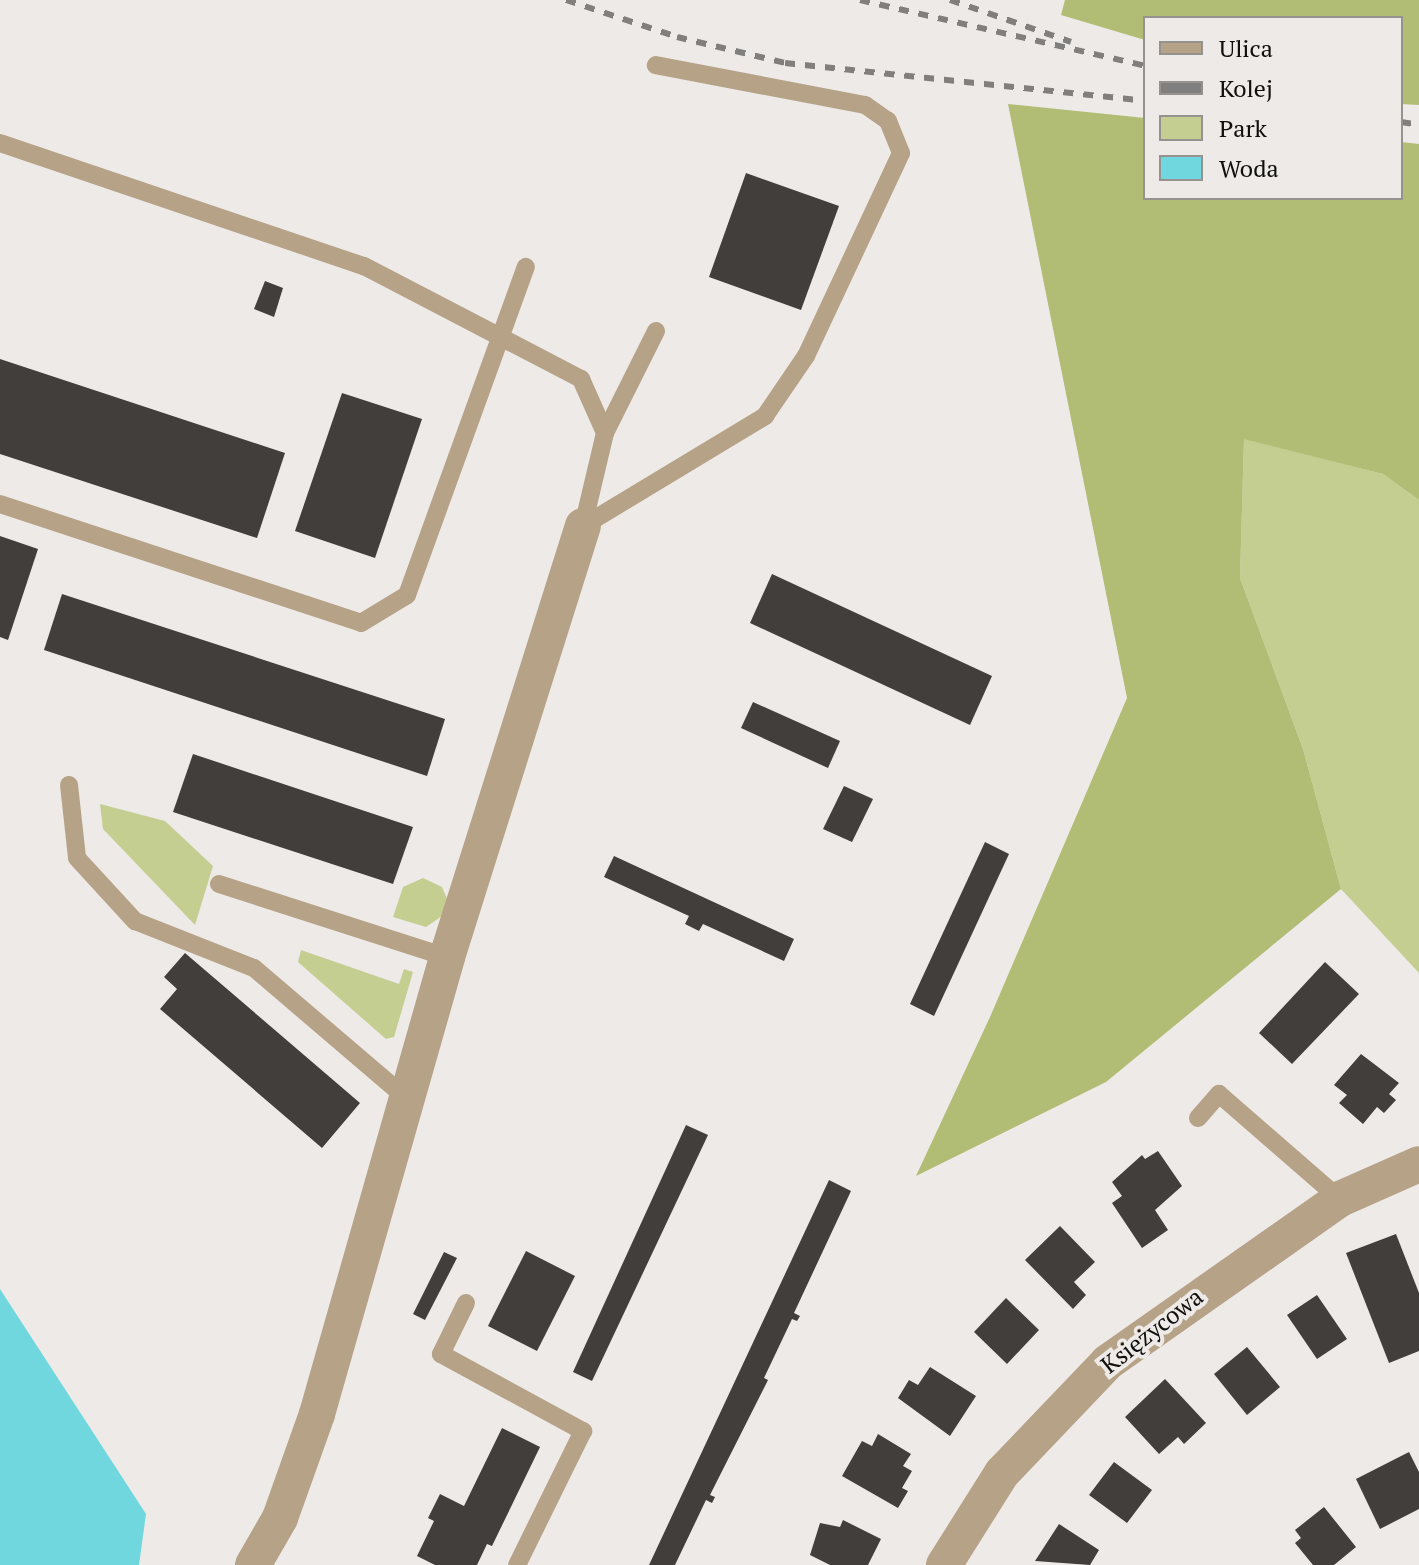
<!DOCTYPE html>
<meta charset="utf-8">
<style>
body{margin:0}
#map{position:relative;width:1419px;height:1565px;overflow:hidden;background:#eeeae7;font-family:"PT Serif",serif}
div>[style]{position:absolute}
.green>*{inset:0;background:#c3ce90}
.forest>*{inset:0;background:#b1bd74}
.water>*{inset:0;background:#6fd7dd}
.building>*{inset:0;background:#413e3c}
.service>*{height:18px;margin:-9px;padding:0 9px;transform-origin:9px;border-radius:9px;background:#b5a287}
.minor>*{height:36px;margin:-18px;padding:0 18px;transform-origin:18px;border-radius:18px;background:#b5a287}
.rail>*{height:6px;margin-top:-3px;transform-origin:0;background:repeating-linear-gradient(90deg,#817f7d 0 10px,transparent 0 20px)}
span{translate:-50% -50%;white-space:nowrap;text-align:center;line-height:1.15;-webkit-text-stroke:8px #eeeae7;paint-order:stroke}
.street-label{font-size:24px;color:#100f0e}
.legend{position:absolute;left:1143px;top:16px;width:260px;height:184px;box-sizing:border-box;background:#eeeae7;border:2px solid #959290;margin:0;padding:10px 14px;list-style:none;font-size:24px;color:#100f0e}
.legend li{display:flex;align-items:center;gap:16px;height:40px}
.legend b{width:40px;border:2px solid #959290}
</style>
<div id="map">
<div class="green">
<div style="clip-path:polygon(1244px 438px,1383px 474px,1419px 500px,1419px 973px,1341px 889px,1303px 749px,1240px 578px)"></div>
<div style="clip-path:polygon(100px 804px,165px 821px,213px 866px,195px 925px,103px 829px)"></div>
<div style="clip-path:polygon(423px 878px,442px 887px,448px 901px,442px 916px,426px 927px,393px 917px,403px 887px)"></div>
<div style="clip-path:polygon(301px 950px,399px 984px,404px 969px,413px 972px,394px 1037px,386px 1039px,298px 962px)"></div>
</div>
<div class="forest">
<div style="clip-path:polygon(1065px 0,1419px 0,1419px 105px,1401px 104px,1401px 18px,1145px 18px,1145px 40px,1061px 15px)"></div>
<div style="clip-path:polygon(1008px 104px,1145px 118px,1145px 198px,1401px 198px,1401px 142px,1419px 144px,1419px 500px,1383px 474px,1244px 439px,1240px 578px,1303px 749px,1341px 889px,1106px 1082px,916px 1176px,990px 1017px,1127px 698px)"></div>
</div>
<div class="water">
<div style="clip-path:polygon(0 1289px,146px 1514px,139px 1565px,0 1565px)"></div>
</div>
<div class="building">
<div style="clip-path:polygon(746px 173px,839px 206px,801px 310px,709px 277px)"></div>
<div style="clip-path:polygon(265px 281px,283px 288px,274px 317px,254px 309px)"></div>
<div style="clip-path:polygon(0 359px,285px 453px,257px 538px,0 454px)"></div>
<div style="clip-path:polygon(342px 393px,422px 419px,375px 558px,295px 531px)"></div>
<div style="clip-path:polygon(0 536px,38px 549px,8px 640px,0 637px)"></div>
<div style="clip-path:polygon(772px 574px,992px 676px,970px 725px,750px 623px)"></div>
<div style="clip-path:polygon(62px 594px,445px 719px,427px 776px,44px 650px)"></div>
<div style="clip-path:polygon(753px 702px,840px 741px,828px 768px,741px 728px)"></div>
<div style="clip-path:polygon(193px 754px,413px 827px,393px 884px,173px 812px)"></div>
<div style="clip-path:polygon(844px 786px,873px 799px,852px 842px,823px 829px)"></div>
<div style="clip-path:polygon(985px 842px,1009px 854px,934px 1016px,910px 1004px)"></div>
<div style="clip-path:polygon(614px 856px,794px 939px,784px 961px,703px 924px,699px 931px,685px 924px,689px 916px,604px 877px)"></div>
<div style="clip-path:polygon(185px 953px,360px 1103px,322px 1148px,160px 1009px,177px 989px,164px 977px)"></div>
<div style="clip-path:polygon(1325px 962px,1359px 994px,1292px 1064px,1259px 1033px)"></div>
<div style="clip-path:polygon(1361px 1054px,1399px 1083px,1389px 1094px,1396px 1100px,1384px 1113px,1377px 1107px,1363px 1124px,1339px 1103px,1347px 1095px,1334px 1085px)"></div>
<div style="clip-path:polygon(686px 1125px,708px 1135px,592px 1381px,573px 1372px)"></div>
<div style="clip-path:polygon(1158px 1151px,1182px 1186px,1155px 1210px,1168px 1230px,1142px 1248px,1112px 1203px,1122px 1196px,1112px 1182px,1142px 1155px,1145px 1159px)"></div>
<div style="clip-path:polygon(829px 1180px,851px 1191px,794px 1313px,800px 1316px,797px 1321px,792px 1319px,764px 1378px,768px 1380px,710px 1495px,715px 1497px,712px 1503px,706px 1500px,675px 1565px,649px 1565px)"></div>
<div style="clip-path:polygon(1060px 1226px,1095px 1262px,1074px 1282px,1086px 1295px,1073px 1309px,1025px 1260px)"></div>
<div style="clip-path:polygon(1396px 1234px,1419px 1293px,1419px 1351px,1389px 1363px,1346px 1253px)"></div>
<div style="clip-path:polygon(526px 1251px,575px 1276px,537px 1351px,488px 1326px)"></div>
<div style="clip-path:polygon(444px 1252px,457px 1258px,425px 1320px,413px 1314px)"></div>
<div style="clip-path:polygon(1317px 1295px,1347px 1339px,1317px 1359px,1287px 1315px)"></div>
<div style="clip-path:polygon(1006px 1298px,1039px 1330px,1007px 1364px,974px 1332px)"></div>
<div style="clip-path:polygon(1247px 1347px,1280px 1387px,1247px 1415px,1214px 1374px)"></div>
<div style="clip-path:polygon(930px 1367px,976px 1396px,950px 1436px,898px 1398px,909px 1380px,918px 1385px)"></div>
<div style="clip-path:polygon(1165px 1379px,1206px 1423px,1184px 1444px,1178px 1437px,1159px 1454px,1125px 1417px)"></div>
<div style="clip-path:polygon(502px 1428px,540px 1447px,492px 1546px,487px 1544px,477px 1565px,435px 1565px,417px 1556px,434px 1521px,428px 1518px,440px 1494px,464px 1506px)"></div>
<div style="clip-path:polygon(878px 1434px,911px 1454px,903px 1466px,912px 1471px,902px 1488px,908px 1491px,898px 1508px,842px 1476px,862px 1441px,872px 1446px)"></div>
<div style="clip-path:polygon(1409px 1452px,1419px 1472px,1419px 1509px,1380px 1529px,1356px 1479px)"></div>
<div style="clip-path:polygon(1114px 1462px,1152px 1490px,1127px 1523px,1089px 1495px)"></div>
<div style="clip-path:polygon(1324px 1507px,1356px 1547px,1334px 1565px,1313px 1565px,1295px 1543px,1301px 1538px,1295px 1530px)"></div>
<div style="clip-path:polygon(843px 1520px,881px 1539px,868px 1565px,830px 1565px,810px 1555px,820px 1523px,840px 1527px)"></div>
<div style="clip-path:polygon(1059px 1524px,1099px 1550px,1090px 1565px,1035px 1561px)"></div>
</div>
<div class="service">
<div style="left:0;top:143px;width:384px;rotate:18.7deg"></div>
<div style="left:364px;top:266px;width:245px;rotate:27.5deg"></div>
<div style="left:581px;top:379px;width:59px;rotate:66deg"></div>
<div style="left:0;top:504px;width:380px;rotate:18.2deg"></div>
<div style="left:361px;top:623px;width:54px;rotate:-31.3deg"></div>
<div style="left:407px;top:595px;width:349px;rotate:-70.1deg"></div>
<div style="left:583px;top:526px;width:213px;rotate:-31.1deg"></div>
<div style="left:765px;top:416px;width:73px;rotate:-55.7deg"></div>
<div style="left:806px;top:356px;width:224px;rotate:-64.9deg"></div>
<div style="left:901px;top:153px;width:35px;rotate:-112deg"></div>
<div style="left:888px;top:121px;width:28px;rotate:-145deg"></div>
<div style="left:865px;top:105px;width:213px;rotate:-169.2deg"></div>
<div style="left:583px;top:526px;width:96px;rotate:-76.7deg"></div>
<div style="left:605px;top:433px;width:114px;rotate:-63.4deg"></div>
<div style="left:69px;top:785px;width:73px;rotate:83.7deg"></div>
<div style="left:77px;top:858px;width:86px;rotate:47.4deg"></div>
<div style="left:135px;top:921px;width:128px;rotate:21.6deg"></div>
<div style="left:254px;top:968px;width:200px;rotate:40.5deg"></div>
<div style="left:219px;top:884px;width:239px;rotate:17.8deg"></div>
<div style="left:1198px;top:1118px;width:32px;rotate:-49deg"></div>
<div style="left:1219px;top:1094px;width:160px;rotate:41deg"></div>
<div style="left:466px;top:1303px;width:57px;rotate:116.1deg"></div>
<div style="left:441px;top:1354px;width:162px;rotate:28.5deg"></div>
<div style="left:583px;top:1431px;width:149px;rotate:116.2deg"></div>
</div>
<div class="minor">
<div style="left:253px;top:1565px;width:54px;rotate:-60.1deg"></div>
<div style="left:280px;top:1518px;width:110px;rotate:-70.4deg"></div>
<div style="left:317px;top:1414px;width:475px;rotate:-74.1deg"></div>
<div style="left:447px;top:957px;width:452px;rotate:-72.5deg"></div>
<div style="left:944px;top:1565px;width:109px;rotate:-57.8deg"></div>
<div style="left:1002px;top:1473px;width:153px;rotate:-46.3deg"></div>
<div style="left:1108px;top:1362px;width:284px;rotate:-35.1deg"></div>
<div style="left:1340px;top:1199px;width:86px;rotate:-23.9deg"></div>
</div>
<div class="rail">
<div style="left:566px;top:0;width:117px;rotate:18.4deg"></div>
<div style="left:677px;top:37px;width:111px;rotate:13.5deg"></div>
<div style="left:785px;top:63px;width:362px;rotate:6deg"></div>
<div style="left:860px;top:0;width:293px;rotate:13deg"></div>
<div style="left:950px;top:0;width:128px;rotate:19.1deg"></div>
<div style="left:1401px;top:122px;width:18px;rotate:9deg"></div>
</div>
<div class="street-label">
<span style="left:1152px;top:1331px;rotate:-38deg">Księżycowa</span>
</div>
<ul class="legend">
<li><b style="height:10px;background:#b5a287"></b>Ulica</li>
<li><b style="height:10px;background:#817f7d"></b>Kolej</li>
<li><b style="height:22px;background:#c3ce90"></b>Park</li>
<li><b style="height:22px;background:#6fd7dd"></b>Woda</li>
</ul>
</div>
